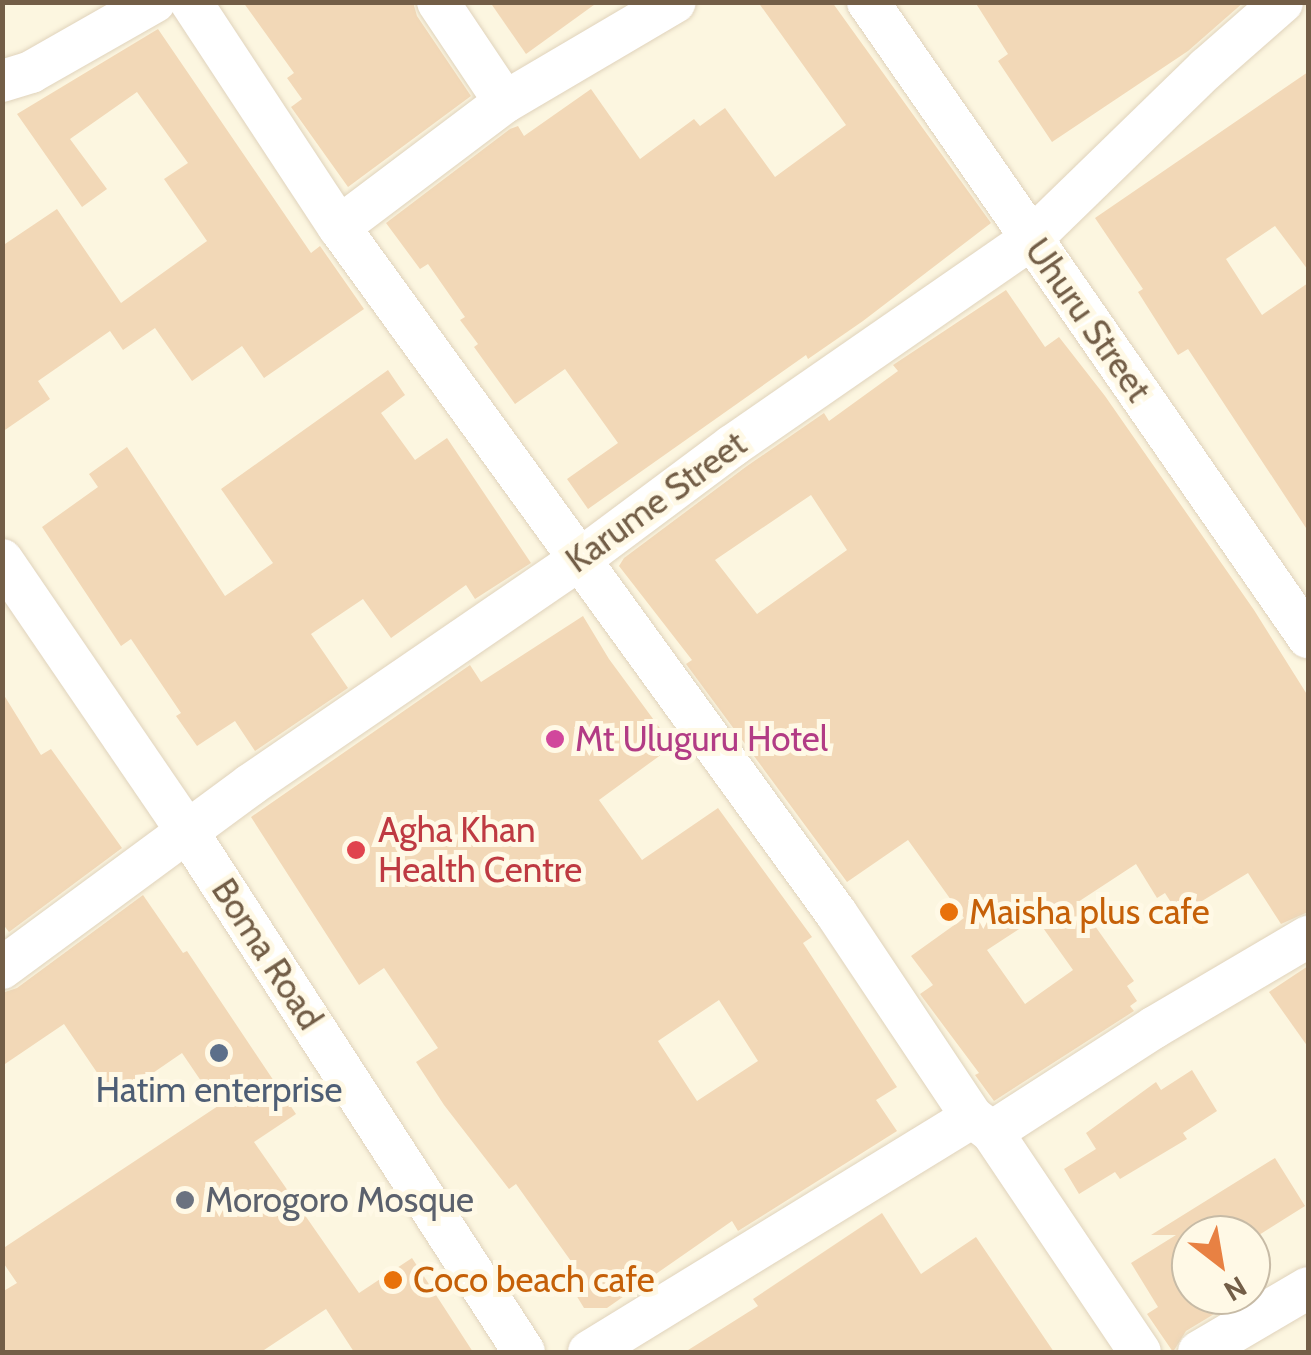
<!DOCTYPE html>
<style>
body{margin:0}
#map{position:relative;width:1311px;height:1355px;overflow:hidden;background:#fcf6e0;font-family:Cabin,sans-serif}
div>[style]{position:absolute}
.building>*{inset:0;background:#f2d8b7}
.roads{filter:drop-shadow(0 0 2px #e0d3bc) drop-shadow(0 0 2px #e0d3bc)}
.minor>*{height:42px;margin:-21px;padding:0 21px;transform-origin:21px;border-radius:21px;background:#fff}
.dots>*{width:28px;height:28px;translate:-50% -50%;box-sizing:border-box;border:5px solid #fff9e6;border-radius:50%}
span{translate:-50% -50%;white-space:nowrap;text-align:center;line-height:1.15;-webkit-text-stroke:10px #fff9e6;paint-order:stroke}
.street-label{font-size:35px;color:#735e47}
.hotel-label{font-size:35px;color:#b23c85}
.left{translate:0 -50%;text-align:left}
.health-label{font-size:35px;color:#be3a42}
.food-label{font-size:35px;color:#c56008}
.service-label{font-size:35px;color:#4e5e75}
.worship-label{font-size:35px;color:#5b616d}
.frame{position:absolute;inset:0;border:5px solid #735e47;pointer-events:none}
.north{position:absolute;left:1171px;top:1215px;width:100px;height:100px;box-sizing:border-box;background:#fff9e6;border:2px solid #c7bba6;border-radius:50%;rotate:149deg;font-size:28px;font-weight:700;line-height:40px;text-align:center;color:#735e47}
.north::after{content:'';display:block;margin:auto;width:35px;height:45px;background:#e88143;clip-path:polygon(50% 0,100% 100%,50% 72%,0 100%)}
</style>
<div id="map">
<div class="building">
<div style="clip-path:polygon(243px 2px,413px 2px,417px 16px,471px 96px,348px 187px,291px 107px,302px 99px,287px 78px,294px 73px)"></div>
<div style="clip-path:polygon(490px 2px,598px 2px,526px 54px)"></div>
<div style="clip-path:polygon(758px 2px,832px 2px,991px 223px,863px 321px,808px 359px,806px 355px,588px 509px,567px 479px,618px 443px,565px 369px,515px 404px,474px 347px,478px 344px,460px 320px,465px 317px,428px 264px,420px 269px,386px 223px,510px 129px,518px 126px,524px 136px,591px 89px,640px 159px,694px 119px,700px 126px,725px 108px,775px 177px,846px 125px)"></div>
<div style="clip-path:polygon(975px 2px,1244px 2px,1188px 51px,1052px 142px,998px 61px,1008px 54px)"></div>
<div style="clip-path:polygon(158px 29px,311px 253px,320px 246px,364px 309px,264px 378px,242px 346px,192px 381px,155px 328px,123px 350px,110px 331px,38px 381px,50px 399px,2px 432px,2px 246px,57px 209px,121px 303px,207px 241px,164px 179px,188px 163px,137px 92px,70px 139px,107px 189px,82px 207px,17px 114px)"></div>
<div style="clip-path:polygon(1308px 72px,1308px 270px,1275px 226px,1226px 259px,1262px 315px,1308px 283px,1308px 531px,1188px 349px,1178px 355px,1138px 292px,1143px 289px,1095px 218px)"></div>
<div style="clip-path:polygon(evenodd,1006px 290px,1045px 347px,1059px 337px,1105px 396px,1254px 610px,1308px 696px,1308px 912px,1281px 924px,1248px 873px,1179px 915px,1165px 893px,1157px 898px,1136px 864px,1078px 902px,1134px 981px,1127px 986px,1137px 1001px,1130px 1006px,1134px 1011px,994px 1101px,975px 1075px,979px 1073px,920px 994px,933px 985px,911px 956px,964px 918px,908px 840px,847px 882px,686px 664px,692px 660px,619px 566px,624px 558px,747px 466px,824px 413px,829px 421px,898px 371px,893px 365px,1006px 290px,811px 495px,847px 550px,757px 614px,715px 560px,811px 495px,1006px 290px,1036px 918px,1073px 970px,1025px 1004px,987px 950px,1036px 918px)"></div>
<div style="clip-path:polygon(388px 370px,405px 395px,381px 413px,415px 460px,447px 438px,531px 563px,475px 599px,466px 585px,391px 638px,363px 599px,311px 634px,348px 688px,255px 751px,235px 721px,197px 746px,176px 716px,181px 713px,131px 639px,121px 646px,42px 527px,98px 487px,89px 474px,127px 447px,225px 596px,273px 563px,221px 489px)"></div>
<div style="clip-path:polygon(evenodd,583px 616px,609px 659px,673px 746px,599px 800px,642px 860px,718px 808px,812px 937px,803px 943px,897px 1087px,876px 1100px,897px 1131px,738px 1231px,732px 1221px,607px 1308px,584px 1308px,562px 1272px,573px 1264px,516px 1184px,509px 1189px,444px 1105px,416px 1062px,438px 1048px,384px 968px,359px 985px,251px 817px,470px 665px,481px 682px,583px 616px,719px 1000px,758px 1061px,697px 1101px,658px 1041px,719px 1000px)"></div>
<div style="clip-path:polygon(2px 692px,41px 755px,51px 749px,122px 848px,9px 932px,2px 923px)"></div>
<div style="clip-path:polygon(143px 895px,183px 953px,187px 951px,296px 1114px,254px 1142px,359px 1293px,412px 1258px,473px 1352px,354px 1352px,326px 1309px,261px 1352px,2px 1352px,2px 1292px,17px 1283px,2px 1261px,2px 1249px,218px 1106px,182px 1053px,115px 1099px,64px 1024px,2px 1066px,2px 993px,17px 988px)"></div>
<div style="clip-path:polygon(1308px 966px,1308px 1047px,1269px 992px)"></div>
<div style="clip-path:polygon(1192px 1070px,1217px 1111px,1183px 1133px,1187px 1139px,1120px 1179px,1115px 1172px,1079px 1194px,1064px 1169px,1096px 1149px,1086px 1133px,1156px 1082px,1161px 1090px)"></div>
<div style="clip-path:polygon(1275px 1158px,1305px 1206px,1259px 1235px,1191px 1235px,1191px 1295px,1223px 1295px,1229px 1305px,1186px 1331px,1173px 1352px,1147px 1314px,1158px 1307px,1131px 1263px,1176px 1235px,1151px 1235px)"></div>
<div style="clip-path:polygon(882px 1213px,921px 1274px,976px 1237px,1054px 1352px,685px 1352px,758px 1306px,753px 1299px)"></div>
</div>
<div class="roads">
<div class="minor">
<div style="left:191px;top:2px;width:269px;rotate:56.7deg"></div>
<div style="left:339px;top:227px;width:847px;rotate:54.08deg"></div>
<div style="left:836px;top:913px;width:245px;rotate:56.3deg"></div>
<div style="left:972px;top:1117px;width:25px;rotate:37deg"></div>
<div style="left:992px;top:1132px;width:265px;rotate:56.1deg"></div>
<div style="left:438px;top:2px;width:120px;rotate:56.2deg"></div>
<div style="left:868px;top:2px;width:773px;rotate:55.28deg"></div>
<div style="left:2px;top:81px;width:30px;rotate:-17deg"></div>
<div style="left:31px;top:72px;width:142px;rotate:-29.6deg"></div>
<div style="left:339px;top:227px;width:208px;rotate:-37deg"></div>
<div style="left:505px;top:102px;width:197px;rotate:-30.5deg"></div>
<div style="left:2px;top:560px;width:328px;rotate:55.7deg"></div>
<div style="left:187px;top:831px;width:620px;rotate:57.1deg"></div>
<div style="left:2px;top:968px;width:308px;rotate:-36.4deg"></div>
<div style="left:250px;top:785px;width:399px;rotate:-34.4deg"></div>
<div style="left:579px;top:560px;width:191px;rotate:-36.7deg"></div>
<div style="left:732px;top:446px;width:365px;rotate:-34.7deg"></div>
<div style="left:1032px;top:238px;width:244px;rotate:-44.2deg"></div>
<div style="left:1207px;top:68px;width:100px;rotate:-41.3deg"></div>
<div style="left:992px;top:1132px;width:194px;rotate:-32.8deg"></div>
<div style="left:1155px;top:1027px;width:178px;rotate:-30.5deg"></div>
<div style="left:589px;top:1352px;width:449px;rotate:-31.5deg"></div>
<div style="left:1199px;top:1352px;width:126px;rotate:-30.4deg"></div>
</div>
</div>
<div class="dots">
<div style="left:555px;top:739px;background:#d1479c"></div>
<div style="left:356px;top:850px;background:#e0444e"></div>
<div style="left:949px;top:912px;background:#e8710a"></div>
<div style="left:219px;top:1053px;background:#5c6f8a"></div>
<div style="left:185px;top:1200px;background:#6b7280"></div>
<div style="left:393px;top:1280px;background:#e8710a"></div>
</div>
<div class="street-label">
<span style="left:1088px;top:320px;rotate:55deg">Uhuru Street</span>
<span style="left:656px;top:502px;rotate:-36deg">Karume Street</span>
<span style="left:267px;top:954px;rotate:57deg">Boma Road</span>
</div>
<div class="hotel-label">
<span class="left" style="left:575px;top:739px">Mt Uluguru Hotel</span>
</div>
<div class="health-label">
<span class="left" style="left:378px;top:850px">Agha Khan<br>Health Centre</span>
</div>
<div class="food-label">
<span class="left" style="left:969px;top:912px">Maisha plus cafe</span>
<span class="left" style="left:413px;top:1280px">Coco beach cafe</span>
</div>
<div class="service-label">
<span style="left:219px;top:1090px">Hatim enterprise</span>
</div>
<div class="worship-label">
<span class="left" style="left:205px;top:1200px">Morogoro Mosque</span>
</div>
<div class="frame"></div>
<div class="north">N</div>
</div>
